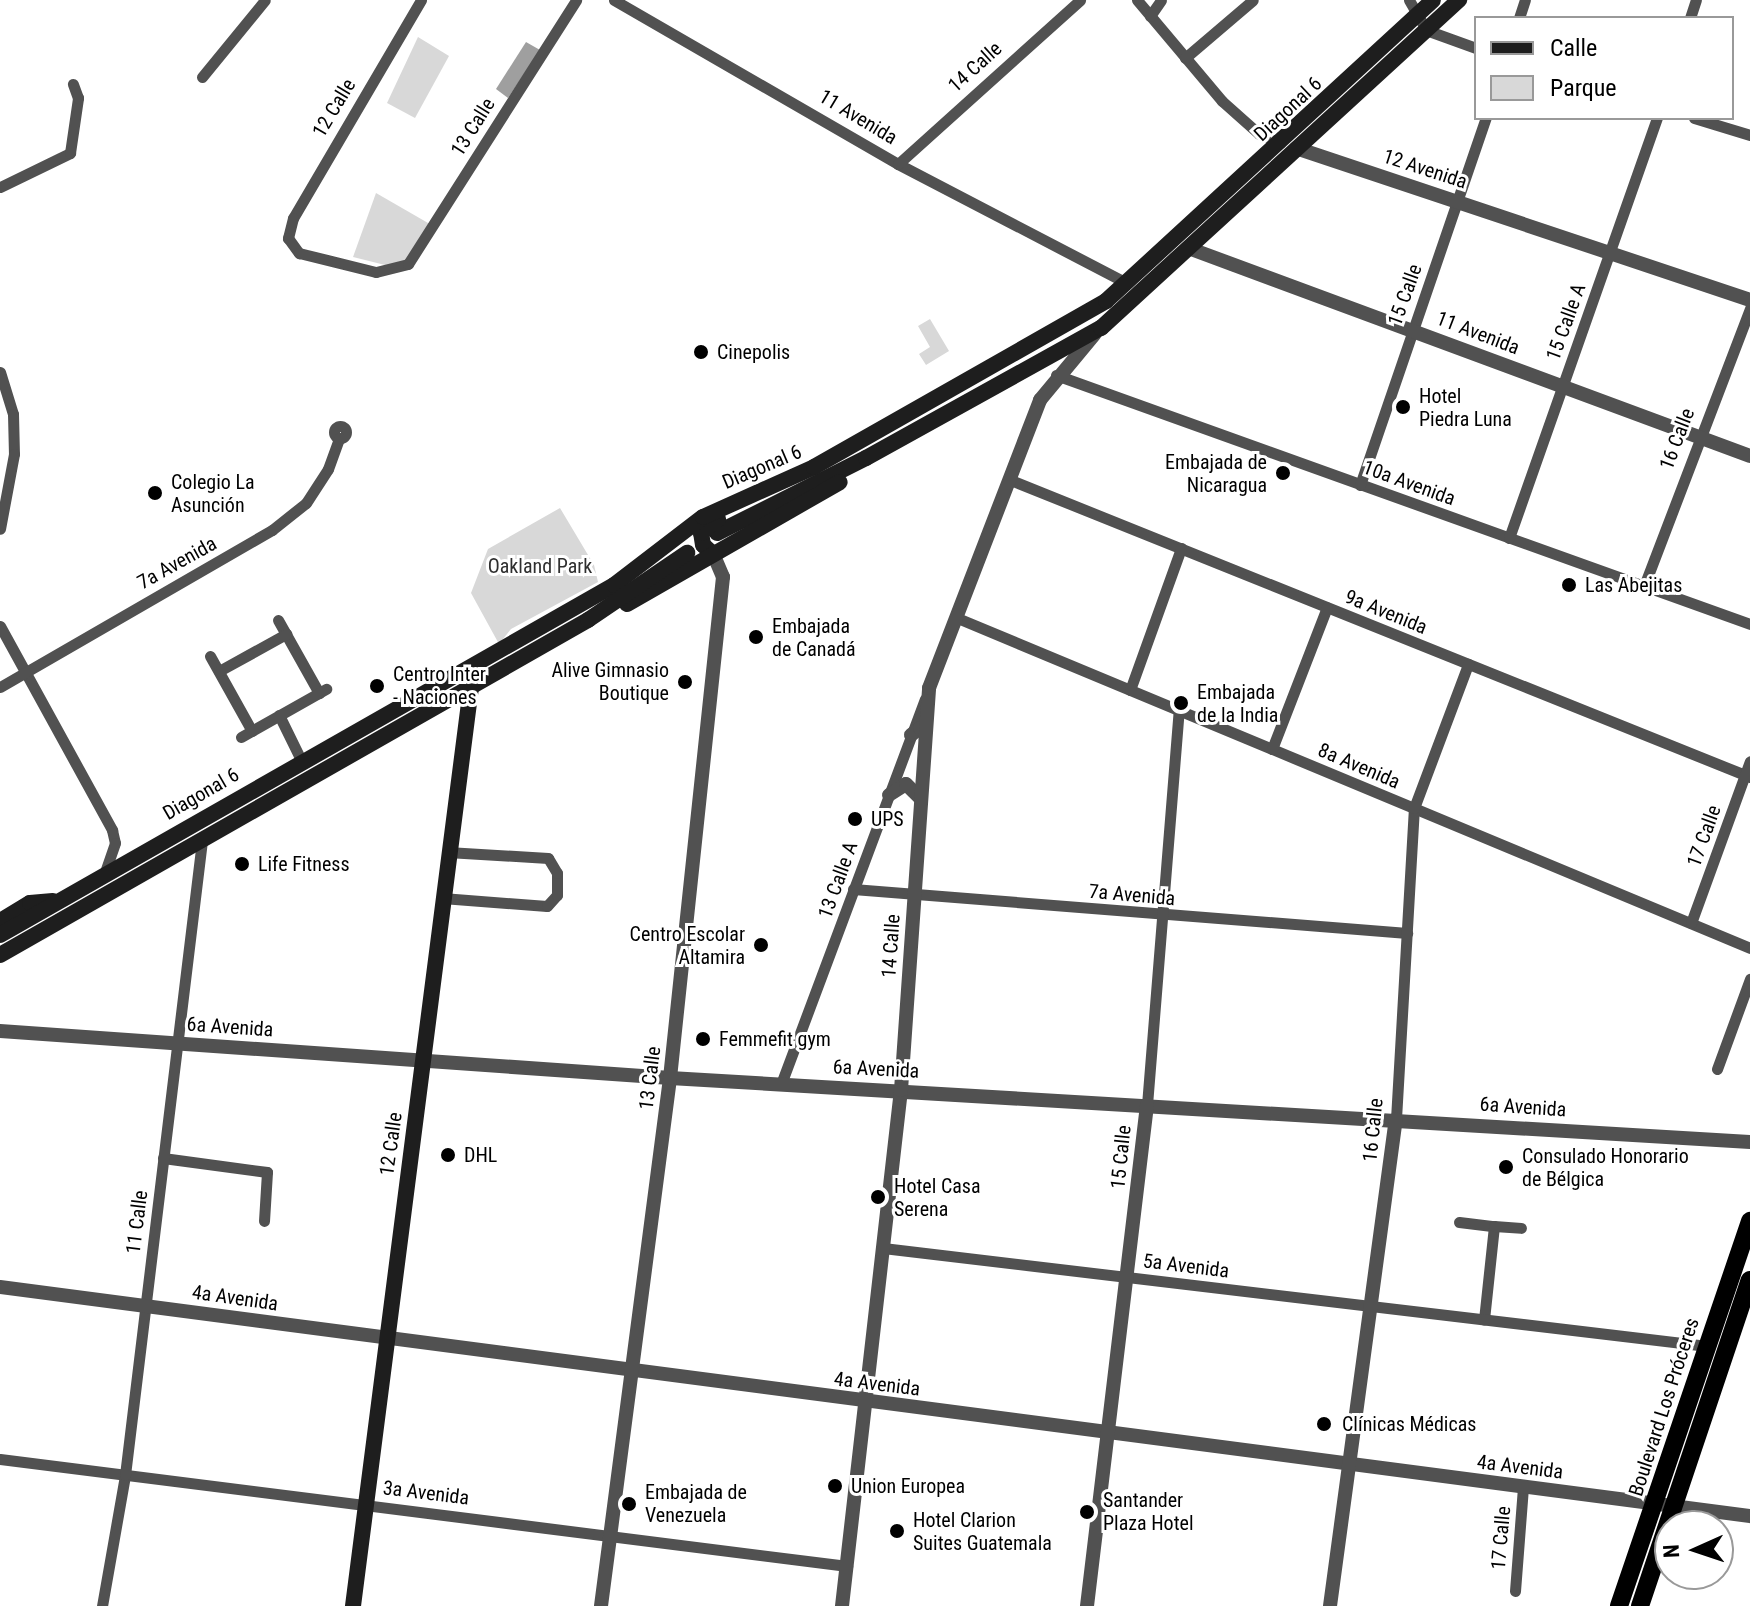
<!DOCTYPE html>
<meta charset="utf-8">
<style>
body{margin:0}
#map{position:relative;width:1750px;height:1606px;overflow:hidden;background:#fff;font-family:"Roboto Condensed",sans-serif}
div>[style]{position:absolute}
.green>*{inset:0;background:#d8d8d8}
.water>*{inset:0;background:#9f9f9f}
.minor>*{height:11px;margin:-5.5px;padding:0 5.5px;transform-origin:5.5px;border-radius:5.5px;background:#515151}
.minor>.ring{margin:-5.5px;padding:0;box-sizing:content-box;background:none;border:11px solid #515151;border-radius:50%}
.tertiary>*{height:14px;margin:-7px;padding:0 7px;transform-origin:7px;border-radius:7px;background:#515151}
.secondary>*{height:16px;margin:-8px;padding:0 8px;transform-origin:8px;border-radius:8px;background:#1e1e1e}
.trunk>*{height:18px;margin:-9px;padding:0 9px;transform-origin:9px;border-radius:9px;background:#000}
.dots>*{width:22px;height:22px;translate:-50% -50%;box-sizing:border-box;border:4px solid #fff;border-radius:50%}
span{translate:-50% -50%;white-space:nowrap;text-align:center;line-height:1.15;-webkit-text-stroke:6px #fff;paint-order:stroke}
.street-label{font-size:20px;color:#000}
.poi-label{font-size:20px;color:#000}
.left{translate:0 -50%;text-align:left}
.right{translate:-100% -50%;text-align:right}
.park-label{font-size:20px;color:#2f2f2f}
.legend{position:absolute;left:1474px;top:16px;width:260px;height:104px;box-sizing:border-box;background:#fff;border:2px solid #999;margin:0;padding:10px 14px;list-style:none;font-size:24px;color:#000}
.legend li{display:flex;align-items:center;gap:16px;height:40px}
.legend b{width:40px;border:2px solid #999}
.north{position:absolute;left:1654px;top:1510px;width:80px;height:80px;box-sizing:border-box;background:#fff;border:2px solid #999;border-radius:50%;rotate:267deg;font-size:22px;font-weight:700;line-height:32px;text-align:center;color:#000}
.north::after{content:'';display:block;margin:auto;width:28px;height:36px;background:#000;clip-path:polygon(50% 0,100% 100%,50% 72%,0 100%)}
</style>
<div id="map">
<div class="green">
<div style="clip-path:polygon(418px 37px,449px 56px,415px 118px,387px 103px)"></div>
<div style="clip-path:polygon(376px 193px,435px 227px,407px 262px,389px 266px,353px 257px)"></div>
<div style="clip-path:polygon(930px 319px,949px 351px,926px 365px,919px 354px,930px 347px,918px 326px)"></div>
<div style="clip-path:polygon(560px 508px,594px 565px,598px 582px,511px 629px,499px 644px,471px 593px,488px 549px)"></div>
</div>
<div class="water">
<div style="clip-path:polygon(526px 42px,540px 50px,508px 98px,496px 89px)"></div>
</div>
<div class="minor">
<div style="left:421px;top:0;width:253px;rotate:120.4deg"></div>
<div style="left:293px;top:218px;width:21px;rotate:104deg"></div>
<div style="left:288px;top:238px;width:19px;rotate:54deg"></div>
<div style="left:299px;top:253px;width:79px;rotate:13.9deg"></div>
<div style="left:376px;top:272px;width:33px;rotate:-14deg"></div>
<div style="left:408px;top:264px;width:313px;rotate:-57.5deg"></div>
<div style="left:614px;top:0;width:328px;rotate:30deg"></div>
<div style="left:898px;top:164px;width:258px;rotate:27.5deg"></div>
<div style="left:1137px;top:0;width:132px;rotate:49.9deg"></div>
<div style="left:1222px;top:101px;width:50px;rotate:41.7deg"></div>
<div style="left:1259px;top:134px;width:23px;rotate:23deg"></div>
<div style="left:1409px;top:0;width:34px;rotate:60deg"></div>
<div style="left:1426px;top:30px;width:53px;rotate:19.8deg"></div>
<div style="left:1150px;top:16px;width:19px;rotate:-55deg"></div>
<div style="left:1519px;top:18px;width:19px;rotate:-72deg"></div>
<div style="left:1690px;top:18px;width:19px;rotate:-72deg"></div>
<div style="left:1185px;top:58px;width:89px;rotate:-40.5deg"></div>
<div style="left:202px;top:77px;width:99px;rotate:-50.7deg"></div>
<div style="left:1694px;top:118px;width:59px;rotate:16.9deg"></div>
<div style="left:898px;top:164px;width:245px;rotate:-42deg"></div>
<div style="left:0;top:187px;width:78px;rotate:-25.9deg"></div>
<div style="left:70px;top:153px;width:56px;rotate:-81.7deg"></div>
<div style="left:78px;top:98px;width:15px;rotate:-110deg"></div>
<div style="left:0;top:372px;width:44px;rotate:72.8deg"></div>
<div style="left:13px;top:414px;width:40px;rotate:88.6deg"></div>
<div style="left:14px;top:454px;width:76px;rotate:100.6deg"></div>
<div style="left:1056px;top:375px;width:737px;rotate:19.74deg"></div>
<div class="ring" style="left:334px;top:426px;width:1px;height:1px"></div>
<div style="left:1008px;top:479px;width:800px;rotate:21.88deg"></div>
<div style="left:1360px;top:485px;width:388px;rotate:-71.1deg"></div>
<div style="left:1509px;top:538px;width:445px;rotate:-70.6deg"></div>
<div style="left:1644px;top:586px;width:298px;rotate:-69.1deg"></div>
<div style="left:955px;top:617px;width:861px;rotate:22.6deg"></div>
<div style="left:278px;top:620px;width:84px;rotate:60.7deg"></div>
<div style="left:0;top:626px;width:233px;rotate:61.2deg"></div>
<div style="left:112px;top:830px;width:13px;rotate:77deg"></div>
<div style="left:115px;top:843px;width:31px;rotate:109deg"></div>
<div style="left:210px;top:656px;width:86px;rotate:60.8deg"></div>
<div style="left:219px;top:671px;width:77px;rotate:-28.9deg"></div>
<div style="left:0;top:687px;width:314px;rotate:-30deg"></div>
<div style="left:272px;top:530px;width:43px;rotate:-38.5deg"></div>
<div style="left:306px;top:503px;width:40px;rotate:-57.1deg"></div>
<div style="left:328px;top:469px;width:33px;rotate:-70deg"></div>
<div style="left:1130px;top:690px;width:151px;rotate:-70.2deg"></div>
<div style="left:279px;top:715px;width:50px;rotate:63.9deg"></div>
<div style="left:241px;top:737px;width:98px;rotate:-29.5deg"></div>
<div style="left:1272px;top:749px;width:152px;rotate:-68.8deg"></div>
<div style="left:853px;top:889px;width:556px;rotate:4.54deg"></div>
<div style="left:442px;top:898px;width:105px;rotate:4.4deg"></div>
<div style="left:547px;top:906px;width:15px;rotate:-48deg"></div>
<div style="left:557px;top:895px;width:22px;rotate:-90deg"></div>
<div style="left:557px;top:873px;width:17px;rotate:-121deg"></div>
<div style="left:548px;top:858px;width:101px;rotate:-176.6deg"></div>
<div style="left:1691px;top:923px;width:172px;rotate:-70deg"></div>
<div style="left:1717px;top:1069px;width:96px;rotate:-69.9deg"></div>
<div style="left:781px;top:1084px;width:411px;rotate:-69.5deg"></div>
<div style="left:1147px;top:1105px;width:396px;rotate:-85.4deg"></div>
<div style="left:1396px;top:1119px;width:312px;rotate:-86.7deg"></div>
<div style="left:1414px;top:808px;width:154px;rotate:-69.4deg"></div>
<div style="left:163px;top:1158px;width:105px;rotate:7.7deg"></div>
<div style="left:267px;top:1172px;width:49px;rotate:93.5deg"></div>
<div style="left:1459px;top:1222px;width:35px;rotate:7deg"></div>
<div style="left:1494px;top:1226px;width:94px;rotate:96.1deg"></div>
<div style="left:1494px;top:1226px;width:27px;rotate:4deg"></div>
<div style="left:883px;top:1248px;width:830px;rotate:6.78deg"></div>
<div style="left:0;top:1459px;width:854px;rotate:7.2deg"></div>
<div style="left:1515px;top:1591px;width:103px;rotate:-85.6deg"></div>
<div style="left:102px;top:1606px;width:133px;rotate:-80deg"></div>
<div style="left:125px;top:1475px;width:639px;rotate:-83.08deg"></div>
</div>
<div class="tertiary">
<div style="left:1296px;top:148px;width:479px;rotate:18.5deg"></div>
<div style="left:1191px;top:249px;width:596px;rotate:20.32deg"></div>
<div style="left:911px;top:735px;width:11px;rotate:-38deg"></div>
<div style="left:920px;top:728px;width:7px;rotate:45deg"></div>
<div style="left:889px;top:795px;width:20px;rotate:-33deg"></div>
<div style="left:906px;top:784px;width:21px;rotate:45deg"></div>
<div style="left:0;top:1031px;width:672px;rotate:4.01deg"></div>
<div style="left:670px;top:1078px;width:1082px;rotate:3.39deg"></div>
<div style="left:0;top:1287px;width:1765px;rotate:7.46deg"></div>
<div style="left:601px;top:1606px;width:532px;rotate:-82.55deg"></div>
<div style="left:670px;top:1078px;width:504px;rotate:-83.96deg"></div>
<div style="left:723px;top:577px;width:25px;rotate:-113deg"></div>
<div style="left:842px;top:1606px;width:519px;rotate:-83.48deg"></div>
<div style="left:901px;top:1090px;width:403px;rotate:-86deg"></div>
<div style="left:929px;top:688px;width:309px;rotate:-68.9deg"></div>
<div style="left:1040px;top:400px;width:85px;rotate:-50.3deg"></div>
<div style="left:1087px;top:1606px;width:505px;rotate:-83.17deg"></div>
<div style="left:1330px;top:1606px;width:491px;rotate:-82.3deg"></div>
</div>
<div class="secondary">
<div style="left:717px;top:533px;width:167px;rotate:-26.7deg"></div>
<div style="left:866px;top:458px;width:269px;rotate:-29deg"></div>
<div style="left:1101px;top:328px;width:486px;rotate:-42.5deg"></div>
<div style="left:713px;top:554px;width:13px;rotate:-138deg"></div>
<div style="left:703px;top:545px;width:12px;rotate:-99deg"></div>
<div style="left:701px;top:533px;width:22px;rotate:-39deg"></div>
<div style="left:627px;top:604px;width:245px;rotate:-29.8deg"></div>
<div style="left:0;top:921px;width:35px;rotate:-31deg"></div>
<div style="left:30px;top:903px;width:23px;rotate:-5deg"></div>
<div style="left:0;top:935px;width:707px;rotate:-29.68deg"></div>
<div style="left:614px;top:585px;width:112px;rotate:-37.4deg"></div>
<div style="left:703px;top:517px;width:122px;rotate:-24.2deg"></div>
<div style="left:814px;top:467px;width:336px;rotate:-29.6deg"></div>
<div style="left:1106px;top:301px;width:444px;rotate:-42.6deg"></div>
<div style="left:0;top:955px;width:677px;rotate:-29.67deg"></div>
<div style="left:588px;top:620px;width:120px;rotate:-34.1deg"></div>
<div style="left:353px;top:1606px;width:927px;rotate:-82.68deg"></div>
</div>
<div class="trunk">
<div style="left:1619px;top:1606px;width:407px;rotate:-71.2deg"></div>
<div style="left:1640px;top:1606px;width:344px;rotate:-71.4deg"></div>
</div>
<div class="dots">
<div style="left:701px;top:352px;background:#000"></div>
<div style="left:1403px;top:407px;background:#000"></div>
<div style="left:1283px;top:473px;background:#000"></div>
<div style="left:155px;top:493px;background:#000"></div>
<div style="left:1569px;top:585px;background:#000"></div>
<div style="left:756px;top:637px;background:#000"></div>
<div style="left:685px;top:682px;background:#000"></div>
<div style="left:377px;top:686px;background:#000"></div>
<div style="left:1181px;top:703px;background:#000"></div>
<div style="left:855px;top:819px;background:#000"></div>
<div style="left:242px;top:864px;background:#000"></div>
<div style="left:761px;top:945px;background:#000"></div>
<div style="left:703px;top:1039px;background:#000"></div>
<div style="left:448px;top:1155px;background:#000"></div>
<div style="left:1506px;top:1167px;background:#000"></div>
<div style="left:878px;top:1197px;background:#000"></div>
<div style="left:1324px;top:1424px;background:#000"></div>
<div style="left:835px;top:1486px;background:#000"></div>
<div style="left:629px;top:1504px;background:#000"></div>
<div style="left:1087px;top:1512px;background:#000"></div>
<div style="left:897px;top:1531px;background:#000"></div>
</div>
<div class="street-label">
<span style="left:975px;top:67px;rotate:-42deg">14 Calle</span>
<span style="left:334px;top:108px;rotate:-59deg">12 Calle</span>
<span style="left:1288px;top:109px;rotate:-43deg">Diagonal 6</span>
<span style="left:858px;top:117px;rotate:31deg">11 Avenida</span>
<span style="left:473px;top:127px;rotate:-58deg">13 Calle</span>
<span style="left:1425px;top:169px;rotate:18deg">12 Avenida</span>
<span style="left:1405px;top:295px;rotate:-70deg">15 Calle</span>
<span style="left:1566px;top:322px;rotate:-70deg">15 Calle A</span>
<span style="left:1478px;top:333px;rotate:21deg">11 Avenida</span>
<span style="left:1677px;top:439px;rotate:-69deg">16 Calle</span>
<span style="left:762px;top:467px;rotate:-23deg">Diagonal 6</span>
<span style="left:1409px;top:483px;rotate:20deg">10a Avenida</span>
<span style="left:177px;top:563px;rotate:-29deg">7a Avenida</span>
<span style="left:1386px;top:612px;rotate:22deg">9a Avenida</span>
<span style="left:1359px;top:766px;rotate:23deg">8a Avenida</span>
<span style="left:201px;top:794px;rotate:-30deg">Diagonal 6</span>
<span style="left:1704px;top:836px;rotate:-70deg">17 Calle</span>
<span style="left:838px;top:880px;rotate:-70deg">13 Calle A</span>
<span style="left:1132px;top:895px;rotate:5deg">7a Avenida</span>
<span style="left:891px;top:946px;rotate:-86deg">14 Calle</span>
<span style="left:230px;top:1027px;rotate:4deg">6a Avenida</span>
<span style="left:876px;top:1069px;rotate:3deg">6a Avenida</span>
<span style="left:650px;top:1078px;rotate:-83deg">13 Calle</span>
<span style="left:1523px;top:1107px;rotate:4deg">6a Avenida</span>
<span style="left:1373px;top:1130px;rotate:-84deg">16 Calle</span>
<span style="left:391px;top:1144px;rotate:-82deg">12 Calle</span>
<span style="left:1121px;top:1157px;rotate:-84deg">15 Calle</span>
<span style="left:137px;top:1222px;rotate:-83deg">11 Calle</span>
<span style="left:1186px;top:1266px;rotate:7deg">5a Avenida</span>
<span style="left:235px;top:1298px;rotate:8deg">4a Avenida</span>
<span style="left:877px;top:1384px;rotate:7deg">4a Avenida</span>
<span style="left:1664px;top:1407px;rotate:-72deg">Boulevard Los Próceres</span>
<span style="left:1520px;top:1467px;rotate:7deg">4a Avenida</span>
<span style="left:426px;top:1493px;rotate:7deg">3a Avenida</span>
<span style="left:1501px;top:1538px;rotate:-85deg">17 Calle</span>
</div>
<div class="poi-label">
<span class="left" style="left:717px;top:352px">Cinepolis</span>
<span class="left" style="left:1419px;top:408px">Hotel<br>Piedra Luna</span>
<span class="right" style="left:1267px;top:474px">Embajada de<br>Nicaragua</span>
<span class="left" style="left:171px;top:494px">Colegio La<br>Asunción</span>
<span class="left" style="left:1585px;top:585px">Las Abejitas</span>
<span class="left" style="left:772px;top:638px">Embajada<br>de Canadá</span>
<span class="right" style="left:669px;top:682px">Alive Gimnasio<br>Boutique</span>
<span class="left" style="left:393px;top:686px">Centro Inter<br>- Naciones</span>
<span class="left" style="left:1197px;top:704px">Embajada<br>de la India</span>
<span class="left" style="left:871px;top:819px">UPS</span>
<span class="left" style="left:258px;top:864px">Life Fitness</span>
<span class="right" style="left:745px;top:946px">Centro Escolar<br>Altamira</span>
<span class="left" style="left:719px;top:1039px">Femmefit gym</span>
<span class="left" style="left:464px;top:1155px">DHL</span>
<span class="left" style="left:1522px;top:1168px">Consulado Honorario<br>de Bélgica</span>
<span class="left" style="left:894px;top:1198px">Hotel Casa<br>Serena</span>
<span class="left" style="left:1342px;top:1424px">Clínicas Médicas</span>
<span class="left" style="left:851px;top:1486px">Union Europea</span>
<span class="left" style="left:645px;top:1504px">Embajada de<br>Venezuela</span>
<span class="left" style="left:1103px;top:1512px">Santander<br>Plaza Hotel</span>
<span class="left" style="left:913px;top:1532px">Hotel Clarion<br>Suites Guatemala</span>
</div>
<div class="park-label">
<span style="left:540px;top:566px">Oakland Park</span>
</div>
<ul class="legend">
<li><b style="height:10px;background:#1e1e1e"></b>Calle</li>
<li><b style="height:22px;background:#d8d8d8"></b>Parque</li>
</ul>
<div class="north">N</div>
</div>
